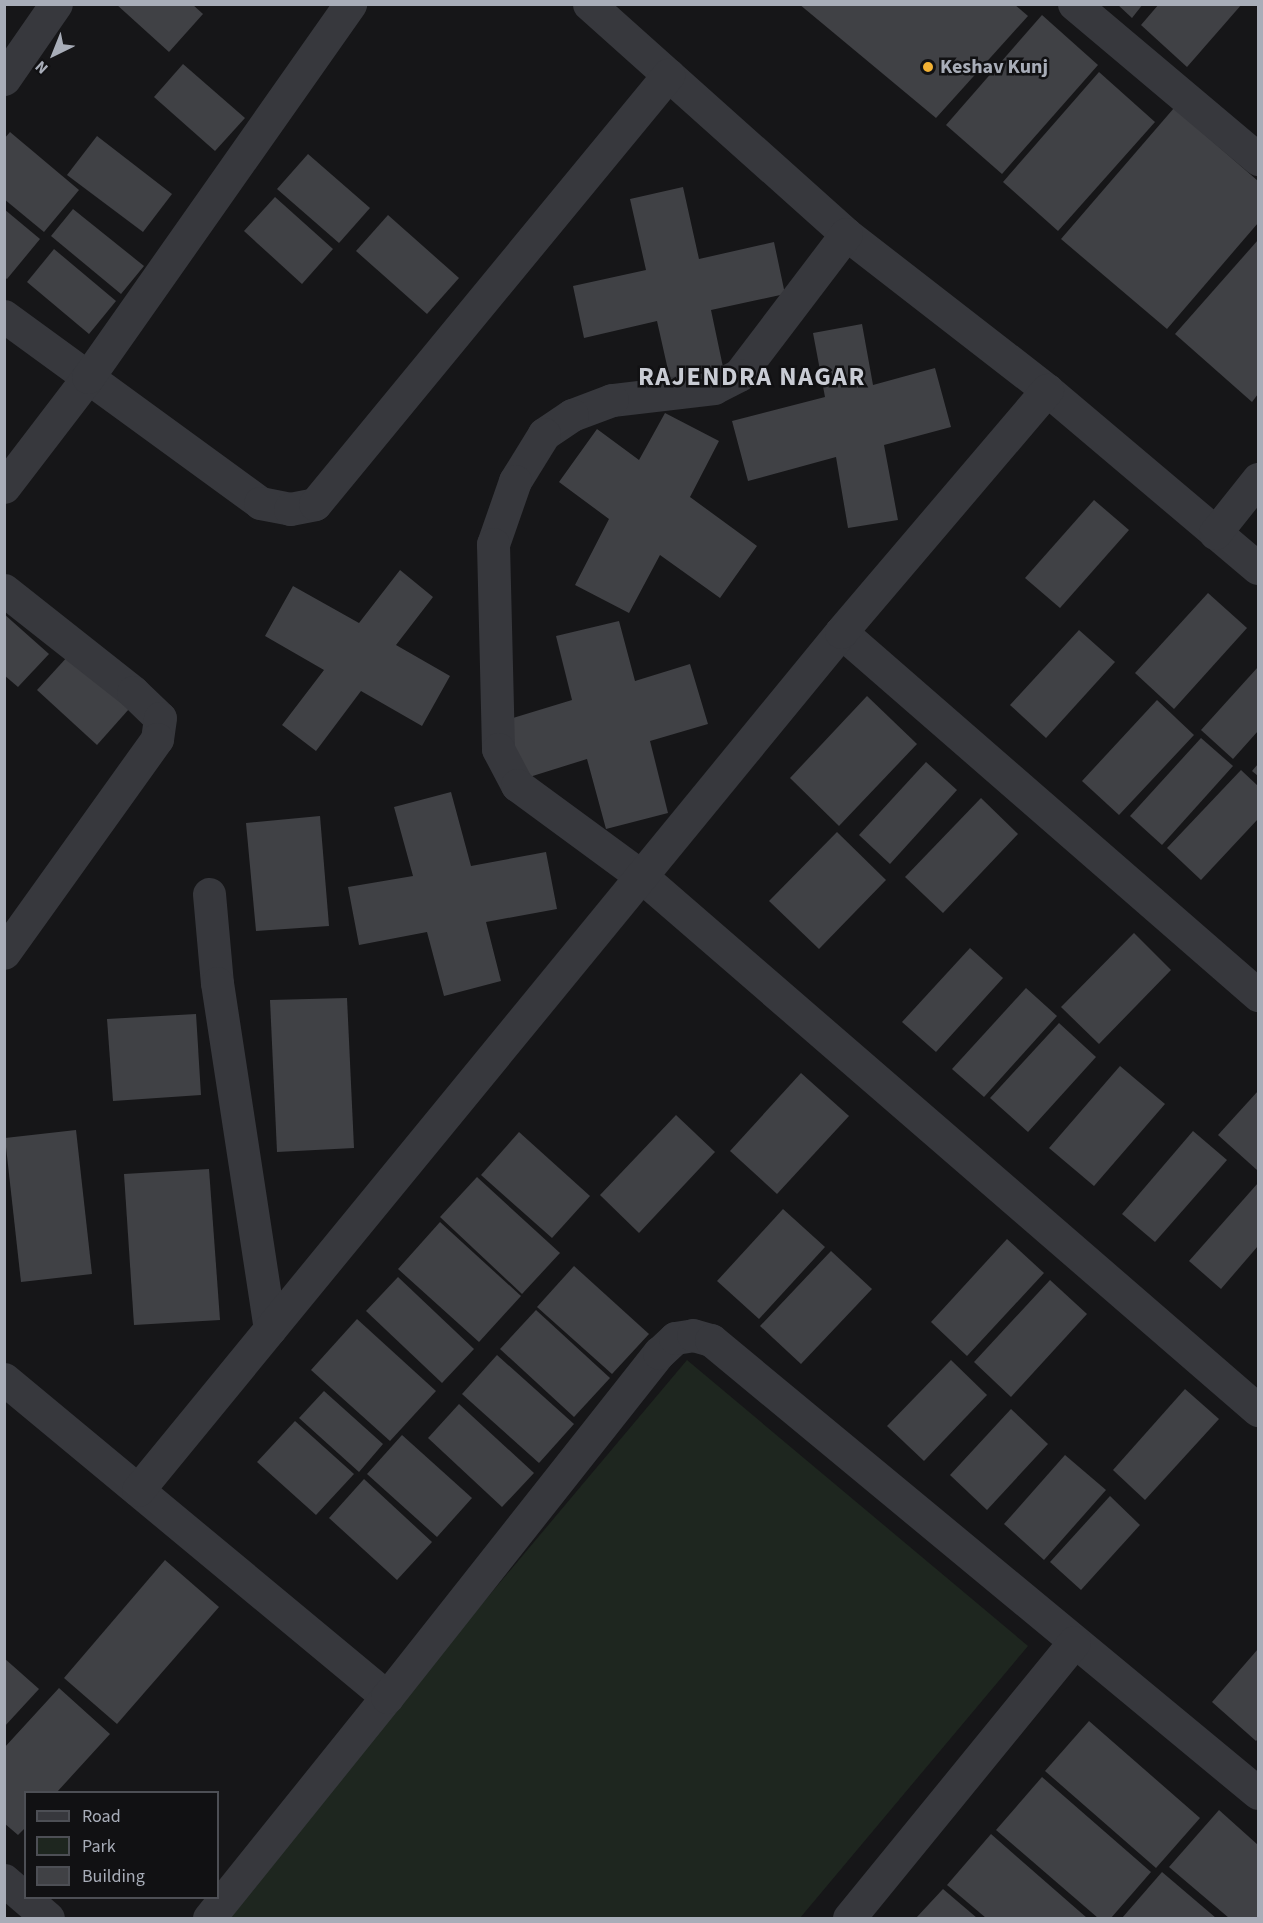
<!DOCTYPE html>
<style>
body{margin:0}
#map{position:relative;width:1263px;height:1923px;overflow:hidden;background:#161618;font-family:"Source Sans 3",sans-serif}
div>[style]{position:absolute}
.green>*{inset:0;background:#1e261f}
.building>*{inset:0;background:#404145}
.minor>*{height:33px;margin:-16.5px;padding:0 16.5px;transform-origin:16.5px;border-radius:16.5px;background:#37383d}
.dots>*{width:16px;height:16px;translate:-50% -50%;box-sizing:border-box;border:3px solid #111113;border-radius:50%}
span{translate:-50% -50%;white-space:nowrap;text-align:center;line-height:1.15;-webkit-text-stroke:5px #111113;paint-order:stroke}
.poi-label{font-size:20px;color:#a8adb8;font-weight:700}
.left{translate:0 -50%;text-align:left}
.district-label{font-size:26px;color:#c9ccd4;font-weight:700;letter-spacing:1.5px}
.frame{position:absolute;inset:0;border:6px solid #a8adb8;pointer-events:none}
.legend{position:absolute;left:24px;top:1791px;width:195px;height:108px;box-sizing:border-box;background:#111113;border:2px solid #4d4f55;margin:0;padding:8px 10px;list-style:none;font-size:18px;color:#a8adb8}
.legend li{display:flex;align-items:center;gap:12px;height:30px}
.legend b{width:30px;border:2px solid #4d4f55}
.north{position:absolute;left:24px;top:24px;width:60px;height:60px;-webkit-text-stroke:4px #111113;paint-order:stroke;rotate:223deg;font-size:16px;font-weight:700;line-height:24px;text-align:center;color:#a8adb8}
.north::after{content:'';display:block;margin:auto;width:21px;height:27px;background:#a8adb8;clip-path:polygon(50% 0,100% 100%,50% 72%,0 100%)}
</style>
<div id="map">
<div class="green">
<div style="clip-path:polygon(687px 1360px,1028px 1646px,800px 1918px,218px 1918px)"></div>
</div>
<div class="building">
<div style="clip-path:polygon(116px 4px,192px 4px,203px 14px,169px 52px)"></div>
<div style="clip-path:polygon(799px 4px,1014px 4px,1028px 16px,936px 118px)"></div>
<div style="clip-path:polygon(1117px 4px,1143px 4px,1132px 18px)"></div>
<div style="clip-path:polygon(1159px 4px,1242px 4px,1187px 67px,1141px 25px)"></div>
<div style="clip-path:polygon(1042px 15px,1098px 65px,1002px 174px,946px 125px)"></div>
<div style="clip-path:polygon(183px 64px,245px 118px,215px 151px,154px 97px)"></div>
<div style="clip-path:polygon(1099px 72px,1155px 122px,1058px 231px,1003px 182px)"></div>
<div style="clip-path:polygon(1174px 108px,1258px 181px,1258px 223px,1167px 329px,1061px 239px)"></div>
<div style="clip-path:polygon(10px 132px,79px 190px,44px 232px,4px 199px,4px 139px)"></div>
<div style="clip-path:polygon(97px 136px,172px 194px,143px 232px,67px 175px)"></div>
<div style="clip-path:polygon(308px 154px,370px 208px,339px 243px,277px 189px)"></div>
<div style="clip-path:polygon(683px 187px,699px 259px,774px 242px,785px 294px,711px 310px,723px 367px,670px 379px,657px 321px,584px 338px,573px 286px,646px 270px,630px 199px)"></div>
<div style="clip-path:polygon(275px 197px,333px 249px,302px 284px,244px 231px)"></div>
<div style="clip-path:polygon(4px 209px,40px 239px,7px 279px,4px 277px)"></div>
<div style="clip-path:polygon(73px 209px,144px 266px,121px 294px,51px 236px)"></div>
<div style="clip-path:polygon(388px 215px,459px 278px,427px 314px,356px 251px)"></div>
<div style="clip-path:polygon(1258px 240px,1258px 394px,1252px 402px,1175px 334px)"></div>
<div style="clip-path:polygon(54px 249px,116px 301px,89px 334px,27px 282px)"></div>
<div style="clip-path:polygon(862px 324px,873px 385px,935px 368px,951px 427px,884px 445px,898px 520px,848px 528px,836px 457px,748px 481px,732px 421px,825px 397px,813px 333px)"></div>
<div style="clip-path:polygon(665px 413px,719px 441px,690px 497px,757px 546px,720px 598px,660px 555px,629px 613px,575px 585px,609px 519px,559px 482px,597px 429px,639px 460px)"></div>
<div style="clip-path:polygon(1094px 500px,1129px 530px,1060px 608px,1025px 578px)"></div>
<div style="clip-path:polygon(400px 570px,433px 597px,396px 645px,450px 676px,422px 726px,361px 691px,316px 751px,282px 725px,324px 670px,265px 636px,293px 586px,359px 623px)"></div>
<div style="clip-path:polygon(1208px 593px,1247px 628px,1174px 709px,1135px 673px)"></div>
<div style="clip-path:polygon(4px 614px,49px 654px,18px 687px,4px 675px)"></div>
<div style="clip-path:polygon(619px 621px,635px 681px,690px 664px,708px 724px,650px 741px,668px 813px,606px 829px,587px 759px,523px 779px,506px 720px,572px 700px,556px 636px)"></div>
<div style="clip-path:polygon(1079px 630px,1115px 662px,1046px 738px,1010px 705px)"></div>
<div style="clip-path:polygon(69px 655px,129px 709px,97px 745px,37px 690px)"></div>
<div style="clip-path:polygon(1258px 667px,1258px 731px,1233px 759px,1201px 730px)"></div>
<div style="clip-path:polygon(867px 696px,917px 744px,839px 826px,790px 778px)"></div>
<div style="clip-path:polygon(1157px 700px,1194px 735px,1119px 815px,1082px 781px)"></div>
<div style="clip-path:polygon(1201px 738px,1233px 766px,1162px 845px,1130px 816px)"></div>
<div style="clip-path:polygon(926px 762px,957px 790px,890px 864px,859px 835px)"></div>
<div style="clip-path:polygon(1258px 764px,1258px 776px,1252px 771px)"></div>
<div style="clip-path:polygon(1241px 770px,1258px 786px,1258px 819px,1201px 880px,1167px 848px)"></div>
<div style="clip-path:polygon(451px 792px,471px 866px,546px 852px,557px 909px,486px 922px,501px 981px,444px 996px,427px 932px,359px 945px,348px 887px,413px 876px,394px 807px)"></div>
<div style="clip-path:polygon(981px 798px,1018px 834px,943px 913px,905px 877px)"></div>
<div style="clip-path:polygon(320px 816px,329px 926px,256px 931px,246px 823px)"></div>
<div style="clip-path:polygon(837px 832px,886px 880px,819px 949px,769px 901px)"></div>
<div style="clip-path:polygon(1134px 933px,1171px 970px,1099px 1044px,1061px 1007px)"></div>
<div style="clip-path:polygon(970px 948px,1003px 978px,936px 1052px,902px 1022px)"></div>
<div style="clip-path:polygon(1026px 988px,1057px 1016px,984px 1097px,952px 1069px)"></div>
<div style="clip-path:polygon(347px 998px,354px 1148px,277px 1152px,270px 1000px)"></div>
<div style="clip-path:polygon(196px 1014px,201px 1095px,113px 1101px,107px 1019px)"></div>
<div style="clip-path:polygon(1059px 1023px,1096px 1057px,1028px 1132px,990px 1098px)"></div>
<div style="clip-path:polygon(1120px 1066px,1165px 1104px,1094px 1186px,1049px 1148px)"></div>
<div style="clip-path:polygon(801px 1073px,849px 1116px,777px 1194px,730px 1151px)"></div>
<div style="clip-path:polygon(1258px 1091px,1258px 1169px,1257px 1170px,1218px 1135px)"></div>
<div style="clip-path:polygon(676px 1115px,715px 1152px,639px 1233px,600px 1195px)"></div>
<div style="clip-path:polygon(76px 1130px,92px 1274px,21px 1282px,5px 1138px)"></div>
<div style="clip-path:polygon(1193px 1131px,1227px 1160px,1155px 1242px,1122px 1214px)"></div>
<div style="clip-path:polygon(519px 1132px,590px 1196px,552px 1238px,481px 1175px)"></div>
<div style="clip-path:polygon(209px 1169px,220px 1320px,134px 1325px,124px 1174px)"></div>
<div style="clip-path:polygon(477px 1177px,560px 1253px,522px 1294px,440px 1217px)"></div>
<div style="clip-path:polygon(1258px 1183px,1258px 1246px,1221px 1289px,1189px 1261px)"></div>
<div style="clip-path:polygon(783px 1209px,825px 1247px,759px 1319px,717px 1281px)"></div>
<div style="clip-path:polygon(440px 1222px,521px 1296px,479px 1342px,398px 1269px)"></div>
<div style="clip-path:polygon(1007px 1239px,1044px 1273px,967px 1356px,931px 1322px)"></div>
<div style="clip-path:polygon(831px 1251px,872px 1289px,801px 1364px,760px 1326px)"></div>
<div style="clip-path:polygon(574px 1266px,649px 1334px,612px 1374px,537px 1307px)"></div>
<div style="clip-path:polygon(398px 1277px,474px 1349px,442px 1383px,366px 1311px)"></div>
<div style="clip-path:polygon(1050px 1280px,1087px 1314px,1011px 1397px,974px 1362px)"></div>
<div style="clip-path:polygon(536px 1310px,610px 1378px,574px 1417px,500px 1349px)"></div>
<div style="clip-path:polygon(357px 1319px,436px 1391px,390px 1441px,311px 1370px)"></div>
<div style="clip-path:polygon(497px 1355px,574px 1424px,539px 1463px,462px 1394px)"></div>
<div style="clip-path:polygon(951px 1360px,987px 1395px,924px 1461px,887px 1426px)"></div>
<div style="clip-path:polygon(1185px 1389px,1219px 1419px,1145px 1500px,1113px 1470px)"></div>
<div style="clip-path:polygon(324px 1391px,383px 1444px,359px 1472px,299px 1418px)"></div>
<div style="clip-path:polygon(459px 1404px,534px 1473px,502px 1507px,428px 1438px)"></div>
<div style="clip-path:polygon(1011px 1409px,1048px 1444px,987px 1510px,950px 1475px)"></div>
<div style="clip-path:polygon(295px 1421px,354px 1474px,316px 1515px,257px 1462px)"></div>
<div style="clip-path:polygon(402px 1435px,472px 1498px,437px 1537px,367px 1474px)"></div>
<div style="clip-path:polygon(1065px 1455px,1106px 1490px,1044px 1560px,1004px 1524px)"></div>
<div style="clip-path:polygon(364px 1479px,432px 1542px,397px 1580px,329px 1518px)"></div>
<div style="clip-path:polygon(1110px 1496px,1140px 1525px,1081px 1590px,1050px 1562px)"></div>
<div style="clip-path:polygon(165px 1560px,219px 1607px,117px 1724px,64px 1678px)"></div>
<div style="clip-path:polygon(1258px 1649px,1258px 1739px,1256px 1741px,1212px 1702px)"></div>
<div style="clip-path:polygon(4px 1658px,39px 1689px,4px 1727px)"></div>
<div style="clip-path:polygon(59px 1688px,110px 1734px,57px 1792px,26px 1792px,26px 1827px,18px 1835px,4px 1823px,4px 1748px)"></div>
<div style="clip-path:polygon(1089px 1721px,1200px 1818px,1156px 1868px,1045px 1771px)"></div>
<div style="clip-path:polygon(1042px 1777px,1151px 1872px,1111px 1918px,1098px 1918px,996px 1830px)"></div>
<div style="clip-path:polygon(1219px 1810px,1258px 1845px,1258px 1918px,1229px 1918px,1169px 1867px)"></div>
<div style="clip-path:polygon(991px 1834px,1087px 1918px,986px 1918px,947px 1885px)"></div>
<div style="clip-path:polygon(1162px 1872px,1216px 1918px,1122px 1918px)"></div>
<div style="clip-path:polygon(943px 1889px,977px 1918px,916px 1918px)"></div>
</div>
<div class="minor">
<div style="left:589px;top:4px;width:345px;rotate:41.8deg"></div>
<div style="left:846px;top:234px;width:254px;rotate:37.8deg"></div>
<div style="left:1047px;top:390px;width:276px;rotate:40.2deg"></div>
<div style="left:1074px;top:4px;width:241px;rotate:40.1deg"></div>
<div style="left:4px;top:79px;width:91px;rotate:-55.3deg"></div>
<div style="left:846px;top:234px;width:177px;rotate:127.2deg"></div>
<div style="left:739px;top:375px;width:28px;rotate:153deg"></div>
<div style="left:714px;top:388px;width:103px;rotate:173.3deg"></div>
<div style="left:612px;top:400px;width:43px;rotate:159.4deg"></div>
<div style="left:572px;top:415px;width:34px;rotate:146deg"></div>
<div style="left:544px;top:434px;width:55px;rotate:121.7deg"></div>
<div style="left:515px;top:481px;width:67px;rotate:109.2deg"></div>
<div style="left:493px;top:544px;width:205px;rotate:88.6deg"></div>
<div style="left:498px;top:749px;width:41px;rotate:62.2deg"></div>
<div style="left:517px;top:785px;width:154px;rotate:36.3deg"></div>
<div style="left:641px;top:876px;width:816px;rotate:40.88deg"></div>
<div style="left:4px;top:316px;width:317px;rotate:36.1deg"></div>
<div style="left:260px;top:503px;width:31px;rotate:11deg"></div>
<div style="left:290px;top:509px;width:25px;rotate:-11deg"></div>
<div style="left:315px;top:504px;width:556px;rotate:-50.55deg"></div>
<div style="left:4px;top:487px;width:138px;rotate:-52.6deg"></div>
<div style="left:88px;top:377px;width:456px;rotate:-54.9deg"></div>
<div style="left:1215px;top:533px;width:69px;rotate:-51.5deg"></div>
<div style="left:4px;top:590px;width:164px;rotate:38.3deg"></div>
<div style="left:133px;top:692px;width:37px;rotate:44deg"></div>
<div style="left:160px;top:718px;width:21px;rotate:98deg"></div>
<div style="left:157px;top:739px;width:263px;rotate:125.6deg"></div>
<div style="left:841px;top:632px;width:553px;rotate:41.04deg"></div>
<div style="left:209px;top:894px;width:89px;rotate:84.9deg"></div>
<div style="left:217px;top:983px;width:350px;rotate:81.3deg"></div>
<div style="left:4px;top:1379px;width:498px;rotate:39.7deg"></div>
<div style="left:138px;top:1490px;width:1109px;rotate:-50.67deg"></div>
<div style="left:841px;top:632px;width:318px;rotate:-49.6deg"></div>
<div style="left:4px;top:1880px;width:58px;rotate:40.8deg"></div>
<div style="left:209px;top:1918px;width:284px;rotate:-51.2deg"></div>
<div style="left:387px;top:1697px;width:439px;rotate:-51.7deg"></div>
<div style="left:659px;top:1353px;width:22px;rotate:-43deg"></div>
<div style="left:675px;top:1338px;width:18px;rotate:-9deg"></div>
<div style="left:693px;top:1335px;width:19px;rotate:16deg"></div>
<div style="left:711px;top:1340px;width:710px;rotate:39.63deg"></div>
<div style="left:849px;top:1918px;width:356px;rotate:-50.8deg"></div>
</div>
<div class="dots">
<div style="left:928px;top:67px;background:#f2b134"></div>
</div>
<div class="poi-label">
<span class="left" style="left:940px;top:67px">Keshav Kunj</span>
</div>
<div class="district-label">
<span style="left:752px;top:377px">RAJENDRA NAGAR</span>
</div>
<div class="frame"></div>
<ul class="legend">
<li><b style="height:8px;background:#37383d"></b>Road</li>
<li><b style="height:16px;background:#1e261f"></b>Park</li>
<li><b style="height:16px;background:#404145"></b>Building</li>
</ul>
<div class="north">N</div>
</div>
